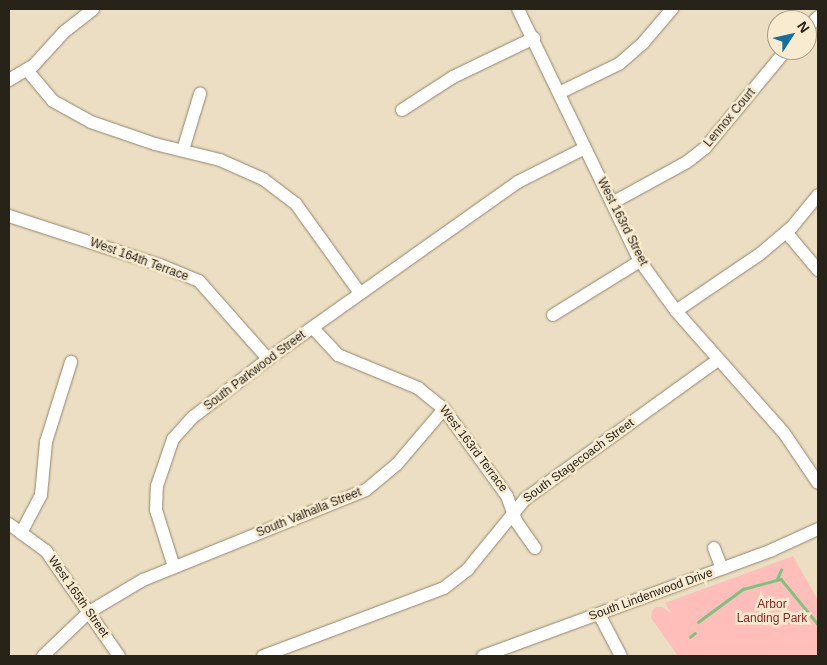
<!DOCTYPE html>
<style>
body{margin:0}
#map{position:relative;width:827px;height:665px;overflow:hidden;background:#ebdec2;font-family:Helvetica,sans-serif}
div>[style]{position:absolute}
.green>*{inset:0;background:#ffbeb9}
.stream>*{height:2.5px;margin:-1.25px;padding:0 1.25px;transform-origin:1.25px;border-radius:1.25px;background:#7ac480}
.roads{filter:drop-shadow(0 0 1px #92856b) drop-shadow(0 0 1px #92856b)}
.minor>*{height:12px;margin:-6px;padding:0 6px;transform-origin:6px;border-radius:6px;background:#fff}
span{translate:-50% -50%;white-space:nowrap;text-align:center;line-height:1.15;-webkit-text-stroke:5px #f9ebcf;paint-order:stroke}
.street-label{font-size:12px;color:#282319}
.park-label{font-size:12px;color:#942127}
.frame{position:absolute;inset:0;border:10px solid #282319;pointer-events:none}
.north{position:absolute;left:767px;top:10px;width:50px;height:50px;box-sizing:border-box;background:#f9ebcf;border:1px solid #a59b86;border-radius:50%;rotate:55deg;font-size:14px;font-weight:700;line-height:20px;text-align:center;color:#282319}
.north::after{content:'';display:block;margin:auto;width:18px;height:22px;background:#146f9e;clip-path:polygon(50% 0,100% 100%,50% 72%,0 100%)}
</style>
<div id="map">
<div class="green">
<div style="clip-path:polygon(793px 556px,818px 600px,818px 656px,678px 656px,651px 618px,652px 611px,656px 607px,662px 607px,672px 614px,665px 603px)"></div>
</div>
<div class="stream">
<div style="left:777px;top:579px;width:10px;rotate:-66deg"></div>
<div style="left:698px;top:622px;width:56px;rotate:-36.3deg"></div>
<div style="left:743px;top:589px;width:39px;rotate:-15deg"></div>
<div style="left:781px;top:579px;width:58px;rotate:50.6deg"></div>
<div style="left:690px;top:637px;width:6px;rotate:-39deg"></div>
</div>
<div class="roads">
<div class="minor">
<div style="left:518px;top:9px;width:280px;rotate:64.2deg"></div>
<div style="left:640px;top:261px;width:62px;rotate:54.2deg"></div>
<div style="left:676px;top:311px;width:163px;rotate:48.5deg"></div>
<div style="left:784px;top:433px;width:60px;rotate:55.8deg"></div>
<div style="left:807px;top:28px;width:16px;rotate:-45deg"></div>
<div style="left:27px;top:70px;width:40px;rotate:50deg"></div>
<div style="left:53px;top:101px;width:43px;rotate:28.9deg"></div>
<div style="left:91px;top:122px;width:68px;rotate:19deg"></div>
<div style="left:155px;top:144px;width:67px;rotate:13.8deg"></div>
<div style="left:220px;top:160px;width:47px;rotate:23.8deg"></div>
<div style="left:263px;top:179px;width:41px;rotate:37.1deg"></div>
<div style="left:296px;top:204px;width:110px;rotate:54.3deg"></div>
<div style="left:9px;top:80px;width:29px;rotate:-31deg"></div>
<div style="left:34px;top:65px;width:45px;rotate:-47.7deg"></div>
<div style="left:64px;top:32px;width:37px;rotate:-38deg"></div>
<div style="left:561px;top:92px;width:64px;rotate:-25.8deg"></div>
<div style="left:619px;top:64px;width:32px;rotate:-41deg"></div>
<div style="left:643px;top:43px;width:45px;rotate:-49.5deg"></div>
<div style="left:402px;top:110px;width:61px;rotate:-32.9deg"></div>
<div style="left:453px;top:77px;width:90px;rotate:-25.7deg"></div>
<div style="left:183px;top:150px;width:59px;rotate:-73.1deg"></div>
<div style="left:612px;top:203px;width:85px;rotate:-28.7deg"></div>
<div style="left:687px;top:162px;width:23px;rotate:-38deg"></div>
<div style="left:705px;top:148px;width:127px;rotate:-50.4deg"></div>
<div style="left:9px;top:216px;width:159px;rotate:18deg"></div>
<div style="left:160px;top:265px;width:42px;rotate:22.3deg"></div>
<div style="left:199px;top:281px;width:104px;rotate:48.5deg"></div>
<div style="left:786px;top:232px;width:50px;rotate:49.9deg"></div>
<div style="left:676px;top:311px;width:102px;rotate:-34.2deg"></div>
<div style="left:760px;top:254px;width:42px;rotate:-40.2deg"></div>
<div style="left:792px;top:227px;width:41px;rotate:-50.9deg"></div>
<div style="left:553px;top:315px;width:102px;rotate:-31.8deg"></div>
<div style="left:313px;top:328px;width:37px;rotate:47deg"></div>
<div style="left:338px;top:355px;width:87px;rotate:22.4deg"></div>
<div style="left:418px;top:388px;width:33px;rotate:39deg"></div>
<div style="left:444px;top:409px;width:107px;rotate:54.1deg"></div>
<div style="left:507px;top:496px;width:27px;rotate:70deg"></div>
<div style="left:516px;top:521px;width:33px;rotate:55deg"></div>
<div style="left:9px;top:524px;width:46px;rotate:36.1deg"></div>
<div style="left:46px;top:551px;width:128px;rotate:55.2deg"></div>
<div style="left:21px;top:533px;width:43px;rotate:-62.2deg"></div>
<div style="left:41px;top:495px;width:53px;rotate:-84.6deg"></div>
<div style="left:46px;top:442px;width:84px;rotate:-72.6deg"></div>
<div style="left:714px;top:548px;width:22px;rotate:69deg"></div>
<div style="left:174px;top:567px;width:60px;rotate:-107.5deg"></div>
<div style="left:156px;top:510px;width:24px;rotate:-88deg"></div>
<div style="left:157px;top:486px;width:50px;rotate:-71.2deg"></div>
<div style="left:173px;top:439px;width:30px;rotate:-48deg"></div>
<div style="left:193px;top:417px;width:95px;rotate:-37.7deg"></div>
<div style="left:268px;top:359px;width:306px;rotate:-35.3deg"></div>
<div style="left:518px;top:182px;width:75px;rotate:-26.9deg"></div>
<div style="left:599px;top:614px;width:47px;rotate:62.4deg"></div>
<div style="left:43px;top:656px;width:64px;rotate:-43.7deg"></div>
<div style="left:89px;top:612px;width:63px;rotate:-30.7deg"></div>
<div style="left:143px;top:580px;width:240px;rotate:-22deg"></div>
<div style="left:366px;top:490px;width:40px;rotate:-40deg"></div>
<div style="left:397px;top:464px;width:72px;rotate:-49.5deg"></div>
<div style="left:263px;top:656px;width:193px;rotate:-20.6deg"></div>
<div style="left:444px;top:588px;width:31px;rotate:-38deg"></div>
<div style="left:468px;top:569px;width:90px;rotate:-50.8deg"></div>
<div style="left:525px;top:499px;width:238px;rotate:-35.8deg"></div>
<div style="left:483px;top:656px;width:308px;rotate:-20.1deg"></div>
<div style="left:772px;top:550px;width:51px;rotate:-24.5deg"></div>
</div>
</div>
<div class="street-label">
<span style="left:730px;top:118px;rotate:-50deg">Lennox Court</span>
<span style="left:622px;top:222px;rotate:63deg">West 163rd Street</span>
<span style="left:139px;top:260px;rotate:20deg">West 164th Terrace</span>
<span style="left:255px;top:371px;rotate:-37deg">South Parkwood Street</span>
<span style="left:473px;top:449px;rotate:53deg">West 163rd Terrace</span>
<span style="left:579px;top:461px;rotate:-36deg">South Stagecoach Street</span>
<span style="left:309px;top:513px;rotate:-22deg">South Valhalla Street</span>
<span style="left:651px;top:595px;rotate:-20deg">South Lindenwood Drive</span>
<span style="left:78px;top:597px;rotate:55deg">West 165th Street</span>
</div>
<div class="park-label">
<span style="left:772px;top:612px">Arbor<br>Landing Park</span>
</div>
<div class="frame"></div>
<div class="north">N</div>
</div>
